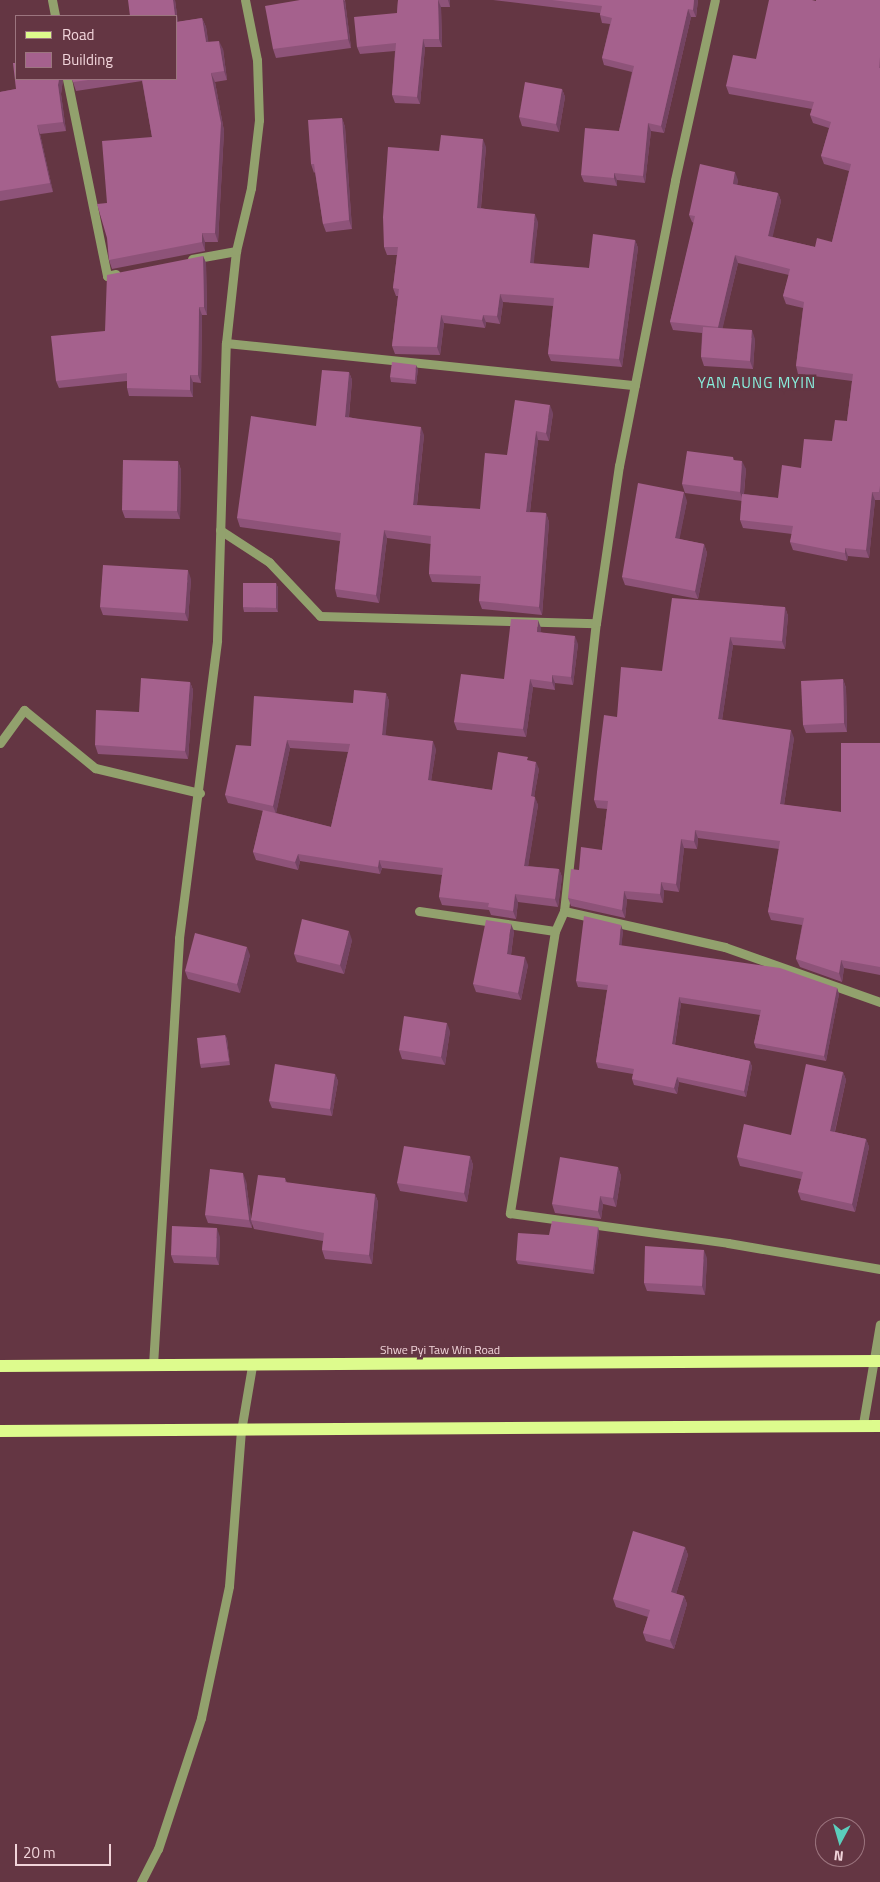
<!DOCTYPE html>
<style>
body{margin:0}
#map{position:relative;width:880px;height:1882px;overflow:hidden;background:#643643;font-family:"Titillium Web",sans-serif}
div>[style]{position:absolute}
.minor>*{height:9px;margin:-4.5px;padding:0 4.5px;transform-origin:4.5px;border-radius:4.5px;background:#92a16d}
.major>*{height:12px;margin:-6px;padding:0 6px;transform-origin:6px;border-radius:6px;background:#ddfb8d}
.wall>*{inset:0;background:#8e5379}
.shaded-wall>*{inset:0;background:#744463}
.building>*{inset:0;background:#a5618d}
span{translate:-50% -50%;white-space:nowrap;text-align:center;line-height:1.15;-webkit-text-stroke:5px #643643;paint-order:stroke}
.street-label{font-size:12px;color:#f1d4da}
.quarter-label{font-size:15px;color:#88efdd;letter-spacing:1px}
.legend{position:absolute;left:15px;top:15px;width:162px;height:65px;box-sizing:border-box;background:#643643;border:1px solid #9c757f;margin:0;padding:6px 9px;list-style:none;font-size:15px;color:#f1d4da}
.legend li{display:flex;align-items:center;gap:10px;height:25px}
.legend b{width:25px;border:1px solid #9c757f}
.north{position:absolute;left:815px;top:1817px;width:50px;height:50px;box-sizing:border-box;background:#643643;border:1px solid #9c757f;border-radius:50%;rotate:186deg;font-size:14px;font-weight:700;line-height:20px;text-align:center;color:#f1d4da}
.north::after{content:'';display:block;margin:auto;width:18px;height:22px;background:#5bcebc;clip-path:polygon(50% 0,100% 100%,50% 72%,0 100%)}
.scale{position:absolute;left:15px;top:1844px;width:96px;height:22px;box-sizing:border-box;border:2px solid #f1d4da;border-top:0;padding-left:6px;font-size:15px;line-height:18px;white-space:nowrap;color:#f1d4da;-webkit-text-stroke:4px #643643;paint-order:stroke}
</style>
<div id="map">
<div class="minor">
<div style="left:52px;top:0;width:16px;rotate:79deg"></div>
<div style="left:67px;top:79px;width:201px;rotate:78.5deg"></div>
<div style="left:107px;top:276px;width:9px;rotate:-13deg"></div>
<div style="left:192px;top:259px;width:45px;rotate:-10.3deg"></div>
<div style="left:226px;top:343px;width:411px;rotate:5.9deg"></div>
<div style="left:220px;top:530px;width:59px;rotate:33.1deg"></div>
<div style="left:269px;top:562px;width:74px;rotate:46.6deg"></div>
<div style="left:320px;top:616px;width:276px;rotate:1.5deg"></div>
<div style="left:0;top:743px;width:41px;rotate:-54deg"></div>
<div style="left:24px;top:710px;width:92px;rotate:39.2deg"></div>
<div style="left:95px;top:768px;width:108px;rotate:13.4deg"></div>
<div style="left:419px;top:911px;width:137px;rotate:8.4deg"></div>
<div style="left:564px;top:911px;width:290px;rotate:-83.7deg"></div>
<div style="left:596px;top:623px;width:159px;rotate:-81.7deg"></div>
<div style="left:619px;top:466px;width:291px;rotate:-78.9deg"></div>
<div style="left:675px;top:180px;width:184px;rotate:-77.5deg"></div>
<div style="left:880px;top:1002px;width:164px;rotate:-160.5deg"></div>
<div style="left:725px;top:947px;width:165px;rotate:-167.4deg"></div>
<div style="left:564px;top:911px;width:22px;rotate:114deg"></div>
<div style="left:555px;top:931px;width:286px;rotate:99.1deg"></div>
<div style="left:510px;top:1213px;width:220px;rotate:7.8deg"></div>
<div style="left:728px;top:1243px;width:154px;rotate:9.7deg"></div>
<div style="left:153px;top:1365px;width:428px;rotate:-86.5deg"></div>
<div style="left:179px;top:938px;width:300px;rotate:-82.7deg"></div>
<div style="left:217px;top:640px;width:297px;rotate:-88.3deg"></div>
<div style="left:226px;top:343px;width:93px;rotate:-83.8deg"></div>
<div style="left:236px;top:251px;width:65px;rotate:-76.6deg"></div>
<div style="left:251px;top:188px;width:68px;rotate:-83.3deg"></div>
<div style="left:259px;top:120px;width:60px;rotate:-91.9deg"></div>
<div style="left:257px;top:60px;width:61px;rotate:-101.3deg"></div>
<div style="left:863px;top:1424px;width:101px;rotate:-80.4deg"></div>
<div style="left:141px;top:1882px;width:37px;rotate:-63deg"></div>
<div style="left:158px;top:1849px;width:138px;rotate:-71.8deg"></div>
<div style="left:201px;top:1718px;width:135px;rotate:-78deg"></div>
<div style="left:229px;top:1586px;width:155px;rotate:-85.6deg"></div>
<div style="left:241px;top:1431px;width:66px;rotate:-80.4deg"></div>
</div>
<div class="major">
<div style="left:0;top:1366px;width:880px;rotate:-0.33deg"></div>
<div style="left:0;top:1431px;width:880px;rotate:-0.33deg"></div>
</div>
<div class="wall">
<div style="clip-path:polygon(128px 0,175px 0,178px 22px,202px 18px,206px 27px,208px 42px,223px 49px,227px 80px,215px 82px,224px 131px,218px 242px,205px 242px,205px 251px,112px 269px,109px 260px,107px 203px,152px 137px,142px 81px,76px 91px,72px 79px,176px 79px)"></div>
<div style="clip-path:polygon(300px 0,345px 0,351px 48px,276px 58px,273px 49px)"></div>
<div style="clip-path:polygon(398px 0,450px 0,450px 7px,441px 7px,442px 47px,425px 47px,420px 104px,395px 103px,392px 95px,395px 51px,360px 54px,357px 47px,397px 13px)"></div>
<div style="clip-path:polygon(493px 0,698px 0,696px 17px,691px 17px,664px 133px,651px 131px,645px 183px,617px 180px,617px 186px,584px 182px,581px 175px,619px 131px,632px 72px,604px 65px,602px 58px,610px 24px,602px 23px,600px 15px,600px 13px)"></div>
<div style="clip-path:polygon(880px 0,880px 500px,875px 500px,869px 558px,848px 556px,847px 561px,793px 550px,790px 542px,792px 534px,743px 528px,740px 520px,742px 501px,685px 493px,682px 484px,733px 457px,734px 460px,746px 469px,744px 494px,778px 498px,801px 468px,832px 441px,847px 421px,852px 381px,798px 374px,796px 366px,803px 308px,786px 304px,783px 296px,789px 275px,738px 263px,722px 329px,755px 339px,753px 369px,704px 366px,701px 357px,702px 333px,673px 330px,670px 322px,694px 223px,692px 222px,689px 215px,738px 180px,737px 185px,778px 193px,781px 201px,772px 237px,815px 247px,832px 242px,849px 171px,824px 164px,821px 156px,829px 128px,813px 123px,810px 115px,812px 109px,729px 94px,726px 86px,756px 59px,816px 1px)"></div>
<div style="clip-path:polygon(16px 79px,63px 79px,61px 94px,66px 131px,40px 134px,53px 192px,0 201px,0 92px,16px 89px)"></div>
<div style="clip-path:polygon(562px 89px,565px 97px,559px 132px,522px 126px,519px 117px)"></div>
<div style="clip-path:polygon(342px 118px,345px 127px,352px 229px,326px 232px,323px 224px,315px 172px,314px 173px,311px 164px)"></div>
<div style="clip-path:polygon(486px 147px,481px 208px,538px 222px,533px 264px,589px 268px,635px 240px,638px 248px,622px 367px,551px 361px,548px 354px,553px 306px,503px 302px,500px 324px,486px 322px,485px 328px,444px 323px,440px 355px,395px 354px,392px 346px,398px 296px,396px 296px,393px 288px,397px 255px,387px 255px,384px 247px,439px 151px)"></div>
<div style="clip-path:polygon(203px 256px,206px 263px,207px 315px,202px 315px,201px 383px,193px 382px,193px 397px,129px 396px,127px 388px,127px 381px,59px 388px,56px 381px,105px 331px)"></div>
<div style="clip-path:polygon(418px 369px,416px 384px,391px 382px,390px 377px)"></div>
<div style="clip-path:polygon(349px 372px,352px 380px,349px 417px,424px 435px,417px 505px,480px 509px,507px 455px,553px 413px,549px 441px,538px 440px,530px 512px,546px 513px,549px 522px,542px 615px,482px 609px,479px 601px,480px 584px,432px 582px,429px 574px,431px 544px,387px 538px,379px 603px,337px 597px,335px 589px,340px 541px,240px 527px,237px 518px,316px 426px)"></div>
<div style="clip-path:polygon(178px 461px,181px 470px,180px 519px,125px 518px,122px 510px)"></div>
<div style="clip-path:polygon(687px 501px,679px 539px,704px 544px,707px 553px,698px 599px,625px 585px,622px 577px)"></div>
<div style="clip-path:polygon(191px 579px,188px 621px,103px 615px,100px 607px)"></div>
<div style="clip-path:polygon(276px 583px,278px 588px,278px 612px,244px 612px,243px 607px)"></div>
<div style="clip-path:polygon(785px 607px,788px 616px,785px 649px,733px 645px,722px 720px,794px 738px,784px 805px,841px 812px,880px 743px,880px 975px,844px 968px,842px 982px,800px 967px,796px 959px,802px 925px,771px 920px,768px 912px,779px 849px,698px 838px,697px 849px,684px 848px,679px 892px,664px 890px,663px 903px,627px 899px,625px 918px,571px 906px,568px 898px,579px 870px,602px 850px,607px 809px,597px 808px,594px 800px,617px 717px,662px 671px)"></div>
<div style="clip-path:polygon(541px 628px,540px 632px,578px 644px,573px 685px,555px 683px,555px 690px,533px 687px,526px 737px,457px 730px,454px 722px,504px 679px)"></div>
<div style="clip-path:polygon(843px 679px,846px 688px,847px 732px,806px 733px,803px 725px)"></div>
<div style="clip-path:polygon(190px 682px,193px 690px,188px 759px,98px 754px,95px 745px,139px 712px)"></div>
<div style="clip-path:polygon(evenodd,386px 693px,389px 701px,385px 735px,436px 749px,431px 781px,492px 790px,529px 761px,539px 769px,534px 797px,538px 805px,528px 866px,559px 869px,562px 877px,558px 907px,518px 902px,516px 919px,491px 915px,489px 910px,442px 905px,439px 897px,442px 875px,382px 868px,380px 874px,300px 861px,298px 870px,256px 860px,253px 852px,263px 811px,228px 803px,225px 795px,251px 746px,353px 703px,386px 693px,290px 748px,348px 752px,331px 827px,276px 813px,290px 748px)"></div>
<div style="clip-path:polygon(514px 931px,511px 955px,528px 965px,521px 1000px,476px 992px,473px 984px)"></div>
<div style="clip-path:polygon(623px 931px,621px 946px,837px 988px,839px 994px,826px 1061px,756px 1048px,754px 1043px,760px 1015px,681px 1003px,675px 1045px,750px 1061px,752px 1067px,746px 1097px,679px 1082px,677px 1094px,634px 1085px,632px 1079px,633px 1074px,598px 1068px,596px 1062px,607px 990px,578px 987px,576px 981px)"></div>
<div style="clip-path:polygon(352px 940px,344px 974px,297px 962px,294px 954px)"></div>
<div style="clip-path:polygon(250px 955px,240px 993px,188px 979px,185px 971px)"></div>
<div style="clip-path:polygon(450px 1031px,445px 1065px,402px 1059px,399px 1050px)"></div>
<div style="clip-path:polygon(225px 1035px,227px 1039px,230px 1065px,201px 1068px,200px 1064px)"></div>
<div style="clip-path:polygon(843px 1072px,846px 1080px,835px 1132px,866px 1139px,869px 1147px,855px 1212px,801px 1200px,798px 1192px,801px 1179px,740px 1166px,737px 1157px,791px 1135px)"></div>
<div style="clip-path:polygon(335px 1074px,338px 1081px,332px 1116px,272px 1108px,269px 1101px)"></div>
<div style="clip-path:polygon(470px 1156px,473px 1165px,467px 1202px,400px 1191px,397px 1183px)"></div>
<div style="clip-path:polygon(618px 1167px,621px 1176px,616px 1207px,603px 1204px,601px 1219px,555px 1213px,552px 1204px)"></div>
<div style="clip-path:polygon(285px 1178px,287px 1183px,375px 1194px,378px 1202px,372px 1264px,325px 1259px,322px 1250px,323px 1241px,254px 1229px,251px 1221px,252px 1228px,208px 1223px,205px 1215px,246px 1181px,251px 1219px)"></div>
<div style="clip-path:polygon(598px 1227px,599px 1232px,594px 1274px,518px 1264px,516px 1260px,549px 1235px)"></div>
<div style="clip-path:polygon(220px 1237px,219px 1265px,174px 1263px,171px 1255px)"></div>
<div style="clip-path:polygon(707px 1258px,705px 1295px,647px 1291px,644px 1283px)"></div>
<div style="clip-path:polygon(685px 1547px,688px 1555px,676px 1594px,684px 1596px,687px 1604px,674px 1649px,646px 1641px,643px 1633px,648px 1617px,616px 1607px,613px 1599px)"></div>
</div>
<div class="shaded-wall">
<div style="clip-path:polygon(173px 0,175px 0,179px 31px,176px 23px,176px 16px,175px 16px)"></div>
<div style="clip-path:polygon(343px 0,345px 1px,351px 48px,348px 39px)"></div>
<div style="clip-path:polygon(438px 0,441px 7px,442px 47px,439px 39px)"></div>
<div style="clip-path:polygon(448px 0,450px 0,450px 7px)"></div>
<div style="clip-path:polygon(694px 0,698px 0,696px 17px,693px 10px)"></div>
<div style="clip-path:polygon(688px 9px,691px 17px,664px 133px,661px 126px)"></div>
<div style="clip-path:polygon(202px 18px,206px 27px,210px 51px,206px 42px)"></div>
<div style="clip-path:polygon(423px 39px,425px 47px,420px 104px,417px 97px)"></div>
<div style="clip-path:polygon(219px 41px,223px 49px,227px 80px,224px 71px)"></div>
<div style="clip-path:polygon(211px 73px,215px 82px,224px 131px,218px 242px,215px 233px)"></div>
<div style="clip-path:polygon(59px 79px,63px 79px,61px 94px,66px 131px,63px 122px,58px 85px)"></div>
<div style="clip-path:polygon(562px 89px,565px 97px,559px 132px,556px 124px)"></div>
<div style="clip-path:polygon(342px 118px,345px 127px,352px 229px,349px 220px)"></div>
<div style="clip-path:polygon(648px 123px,651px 131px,645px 183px,643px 176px)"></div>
<div style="clip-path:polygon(37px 125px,40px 134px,53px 192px,50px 183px)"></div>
<div style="clip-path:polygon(483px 139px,486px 147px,480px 216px,477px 208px)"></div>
<div style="clip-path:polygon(735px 172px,738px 180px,736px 192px,733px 184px)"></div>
<div style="clip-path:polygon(614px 173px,617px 180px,617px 186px,614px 178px)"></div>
<div style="clip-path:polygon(778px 193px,781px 201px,771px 244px,768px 236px)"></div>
<div style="clip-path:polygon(535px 214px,538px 222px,533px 271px,530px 263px)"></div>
<div style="clip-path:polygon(202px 233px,205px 242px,205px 251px,202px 242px)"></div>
<div style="clip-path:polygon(635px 240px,638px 248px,622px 367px,619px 359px)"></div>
<div style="clip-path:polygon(735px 255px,738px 263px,721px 335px,718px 327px)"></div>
<div style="clip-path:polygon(203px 256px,206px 263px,207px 315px,204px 307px)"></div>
<div style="clip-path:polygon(500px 294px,503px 302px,500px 324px,497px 316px)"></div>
<div style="clip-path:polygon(199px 307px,202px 315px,201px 383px,198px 375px)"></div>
<div style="clip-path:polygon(441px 315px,444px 323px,440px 355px,437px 347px)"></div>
<div style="clip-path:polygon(483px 315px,486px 322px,485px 328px,482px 320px)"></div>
<div style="clip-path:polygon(752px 330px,755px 339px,753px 369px,750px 361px)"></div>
<div style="clip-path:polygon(416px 365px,418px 369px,416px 384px,415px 380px)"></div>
<div style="clip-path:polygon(349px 372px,352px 380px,348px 425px,345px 417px)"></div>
<div style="clip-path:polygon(190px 375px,193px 382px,193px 397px,190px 390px)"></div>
<div style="clip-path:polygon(550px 405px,553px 413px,549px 441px,546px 433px)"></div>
<div style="clip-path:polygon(421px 427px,424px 435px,416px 513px,413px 505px)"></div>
<div style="clip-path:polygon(536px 431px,538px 440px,529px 520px,526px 512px)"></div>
<div style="clip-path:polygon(178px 461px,181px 470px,180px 519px,177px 511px)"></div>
<div style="clip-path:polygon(742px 461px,746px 469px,743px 501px,740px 492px)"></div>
<div style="clip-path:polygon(684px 492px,687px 501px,678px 547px,675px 538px)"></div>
<div style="clip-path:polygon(872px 492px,875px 500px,869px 558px,866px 550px)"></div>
<div style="clip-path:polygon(546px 513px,549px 522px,542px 615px,539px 607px)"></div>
<div style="clip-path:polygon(384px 530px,387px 538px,379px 603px,376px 595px)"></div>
<div style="clip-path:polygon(704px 544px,707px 553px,698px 599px,695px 591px)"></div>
<div style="clip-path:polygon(845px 548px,848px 556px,847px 561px,845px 553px)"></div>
<div style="clip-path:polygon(188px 570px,191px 579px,188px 621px,185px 613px)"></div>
<div style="clip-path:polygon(276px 583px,278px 588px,278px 612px,276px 608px)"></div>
<div style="clip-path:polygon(785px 607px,788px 616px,785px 649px,782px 641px)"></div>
<div style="clip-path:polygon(538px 620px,541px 628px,540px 640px,537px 632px)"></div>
<div style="clip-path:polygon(575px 636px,578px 644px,573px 685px,571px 677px)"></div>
<div style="clip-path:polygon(730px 637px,733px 645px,721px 727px,718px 719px)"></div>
<div style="clip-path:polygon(552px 675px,555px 683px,555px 690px,552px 682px)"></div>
<div style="clip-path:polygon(530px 679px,533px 687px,526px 737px,523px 729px)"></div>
<div style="clip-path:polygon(843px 679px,846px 688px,847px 732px,844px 723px)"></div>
<div style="clip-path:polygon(190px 682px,193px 690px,188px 759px,185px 751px)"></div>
<div style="clip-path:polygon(386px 693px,389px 701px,385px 742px,382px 735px)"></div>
<div style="clip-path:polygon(791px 730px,794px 738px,783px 812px,780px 804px)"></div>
<div style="clip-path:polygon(287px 740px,290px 748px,276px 814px,273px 806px)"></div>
<div style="clip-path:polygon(433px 741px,436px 749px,430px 788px,428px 780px)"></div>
<div style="clip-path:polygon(536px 762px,539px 769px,533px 804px,531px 796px)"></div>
<div style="clip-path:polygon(535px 797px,538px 805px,527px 874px,524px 866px)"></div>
<div style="clip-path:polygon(695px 830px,698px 838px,697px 849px,694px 841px)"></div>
<div style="clip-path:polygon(681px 839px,684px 848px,679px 892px,676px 884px)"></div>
<div style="clip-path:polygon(298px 854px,300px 861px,298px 870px,295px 862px)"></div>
<div style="clip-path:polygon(379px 860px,382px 868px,380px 874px,378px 867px)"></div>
<div style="clip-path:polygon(559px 869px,562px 877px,558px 907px,555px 899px)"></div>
<div style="clip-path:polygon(661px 882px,664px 890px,663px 903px,660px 894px)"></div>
<div style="clip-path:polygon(624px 891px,627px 899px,625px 918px,622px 910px)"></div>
<div style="clip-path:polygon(515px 894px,518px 902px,516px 919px,513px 911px)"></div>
<div style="clip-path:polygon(511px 924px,514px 931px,510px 962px,507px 954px)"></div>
<div style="clip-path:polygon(621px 925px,623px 931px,621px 951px,619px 945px)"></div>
<div style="clip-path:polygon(349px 931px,352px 940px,344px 974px,340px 965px)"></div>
<div style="clip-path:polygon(247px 947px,250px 955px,240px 993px,237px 984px)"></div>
<div style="clip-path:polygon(525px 957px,528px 965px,521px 1000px,518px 993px)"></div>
<div style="clip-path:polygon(841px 960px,844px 968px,842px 982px,839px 973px)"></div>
<div style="clip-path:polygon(837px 988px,839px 994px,826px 1061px,824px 1056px)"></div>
<div style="clip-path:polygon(679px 997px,681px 1003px,674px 1050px,672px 1044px)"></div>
<div style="clip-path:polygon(447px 1023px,450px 1031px,445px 1065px,441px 1057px)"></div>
<div style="clip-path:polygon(225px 1035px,227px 1039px,230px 1065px,229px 1061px)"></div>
<div style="clip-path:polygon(750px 1061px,752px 1067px,746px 1097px,744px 1091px)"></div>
<div style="clip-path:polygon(843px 1072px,846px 1080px,833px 1139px,830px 1131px)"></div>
<div style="clip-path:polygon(335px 1074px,338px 1081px,332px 1116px,330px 1109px)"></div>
<div style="clip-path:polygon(677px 1077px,679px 1082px,677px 1094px,674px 1088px)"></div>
<div style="clip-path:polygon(866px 1139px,869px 1147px,855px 1212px,852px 1204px)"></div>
<div style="clip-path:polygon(470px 1156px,473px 1165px,467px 1202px,464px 1193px)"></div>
<div style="clip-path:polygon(618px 1167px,621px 1176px,616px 1207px,613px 1198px)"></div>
<div style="clip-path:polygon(243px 1173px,246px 1181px,252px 1228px,249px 1220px)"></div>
<div style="clip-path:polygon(375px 1194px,378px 1202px,372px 1264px,369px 1255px)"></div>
<div style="clip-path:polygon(600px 1196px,603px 1204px,601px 1219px,598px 1211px)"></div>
<div style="clip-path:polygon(598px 1227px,599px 1232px,594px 1274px,593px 1270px)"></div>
<div style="clip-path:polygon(217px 1228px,220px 1237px,219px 1265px,216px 1257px)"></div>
<div style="clip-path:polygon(704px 1250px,707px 1258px,705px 1295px,702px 1286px)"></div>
<div style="clip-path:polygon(685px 1547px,688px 1555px,674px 1601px,671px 1592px)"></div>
<div style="clip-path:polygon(684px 1596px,687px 1604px,674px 1649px,670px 1640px)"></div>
</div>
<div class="building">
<div style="clip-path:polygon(128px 0,173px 0,175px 16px,130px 16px)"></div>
<div style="clip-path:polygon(300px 0,343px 0,348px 39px,273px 49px,265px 6px)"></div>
<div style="clip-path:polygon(398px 0,438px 0,439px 39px,423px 39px,417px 97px,392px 95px,396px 43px,357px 47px,354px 17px,397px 13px)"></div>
<div style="clip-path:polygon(552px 0,694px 0,693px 10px,688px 9px,661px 126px,648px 123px,643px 176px,614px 173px,614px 178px,581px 175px,585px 128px,619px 131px,634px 66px,602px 58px,612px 18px,600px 15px,602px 6px)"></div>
<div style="clip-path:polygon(769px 0,812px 0,816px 1px,816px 0,880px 0,880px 57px,879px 68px,880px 68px,880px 486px,879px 492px,872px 492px,866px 550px,845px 548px,845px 553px,790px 542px,793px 526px,740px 520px,742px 494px,778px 498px,782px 465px,801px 468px,804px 439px,832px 441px,835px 420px,847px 421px,853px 374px,796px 366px,804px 302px,783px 296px,790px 269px,735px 255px,718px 327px,670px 322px,695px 216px,689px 215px,700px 164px,735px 172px,733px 184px,778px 193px,768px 236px,815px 247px,817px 238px,832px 242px,851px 164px,821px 156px,831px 122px,810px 115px,814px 102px,726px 86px,733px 55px,756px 59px)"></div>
<div style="clip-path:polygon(202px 18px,206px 42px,219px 41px,224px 71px,211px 73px,221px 123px,215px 233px,202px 233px,202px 242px,109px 260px,107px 238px,97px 204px,107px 203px,102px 141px,152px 137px,142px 79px,176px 79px,176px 22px)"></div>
<div style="clip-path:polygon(13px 63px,16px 63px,16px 79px,59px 79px,58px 85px,63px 122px,37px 125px,50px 183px,0 191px,0 92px,16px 89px)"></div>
<div style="clip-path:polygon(72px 79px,96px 79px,73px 82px)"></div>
<div style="clip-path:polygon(525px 82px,562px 89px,556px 124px,519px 117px)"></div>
<div style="clip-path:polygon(342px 118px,349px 220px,323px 224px,314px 164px,311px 164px,308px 120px)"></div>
<div style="clip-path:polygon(441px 135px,483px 139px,477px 208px,535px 214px,530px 263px,589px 268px,593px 234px,635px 240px,619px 359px,548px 354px,554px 298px,500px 294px,497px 316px,483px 315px,482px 320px,441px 315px,437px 347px,392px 346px,399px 289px,393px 288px,398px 247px,384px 247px,383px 217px,388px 147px,439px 151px)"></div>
<div style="clip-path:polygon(203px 256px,204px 307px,199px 307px,198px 375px,190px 375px,190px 390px,127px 388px,127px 373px,56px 381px,51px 336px,105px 331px,107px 275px)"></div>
<div style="clip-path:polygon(703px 327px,752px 330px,750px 361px,701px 357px)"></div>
<div style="clip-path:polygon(392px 362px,416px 365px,415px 380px,390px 377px)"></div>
<div style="clip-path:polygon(322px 370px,349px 372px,345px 417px,421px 427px,413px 505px,480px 509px,485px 453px,507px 455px,515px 400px,550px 405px,546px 433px,536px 431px,526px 512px,546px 513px,539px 607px,479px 601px,481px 576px,429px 574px,431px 536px,384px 530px,376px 595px,335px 589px,341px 533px,237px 518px,251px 416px,316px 426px)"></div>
<div style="clip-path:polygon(687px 451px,733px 457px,733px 460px,742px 461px,740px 492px,682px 484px)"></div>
<div style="clip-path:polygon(123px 460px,178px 461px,177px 511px,122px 510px)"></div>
<div style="clip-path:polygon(638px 483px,684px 492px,675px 538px,704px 544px,695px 591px,622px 577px)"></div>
<div style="clip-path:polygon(103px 565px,188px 570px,185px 613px,100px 607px)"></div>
<div style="clip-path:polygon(243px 583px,276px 583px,276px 608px,243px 607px)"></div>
<div style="clip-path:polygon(672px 598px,785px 607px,782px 641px,730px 637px,718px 719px,791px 730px,780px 804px,841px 812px,841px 743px,880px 743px,880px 967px,841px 960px,839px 973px,796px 959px,804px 918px,768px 912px,780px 841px,695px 830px,694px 841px,681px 839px,676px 884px,661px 882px,660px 894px,624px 891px,622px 910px,568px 898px,571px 869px,579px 870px,581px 847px,602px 850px,608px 801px,594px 800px,597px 772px,604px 715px,617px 717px,621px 667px,662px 671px)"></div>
<div style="clip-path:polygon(511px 619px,538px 620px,537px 632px,575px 636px,571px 677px,552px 675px,552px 682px,530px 679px,523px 729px,454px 722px,461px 674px,504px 679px)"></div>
<div style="clip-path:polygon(141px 678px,190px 682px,185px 751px,95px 745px,96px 710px,139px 712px)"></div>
<div style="clip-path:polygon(843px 679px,844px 723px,803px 725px,801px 681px)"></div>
<div style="clip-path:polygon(354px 690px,386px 693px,382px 735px,433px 741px,428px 780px,492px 790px,498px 752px,528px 757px,527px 760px,536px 762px,531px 796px,535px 797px,524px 866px,559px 869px,555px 899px,515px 894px,513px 911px,488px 907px,489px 903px,439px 897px,443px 868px,379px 860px,378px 867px,298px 854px,295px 862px,253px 852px,263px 810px,331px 827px,350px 744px,287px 740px,273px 806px,225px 795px,236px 745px,251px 746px,254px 696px,353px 703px)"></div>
<div style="clip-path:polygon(584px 916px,621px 925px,619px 945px,780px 968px,837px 988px,824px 1056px,754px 1043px,761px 1010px,679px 997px,672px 1044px,750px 1061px,744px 1091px,677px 1077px,674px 1088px,632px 1079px,634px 1069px,596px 1062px,608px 985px,576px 981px)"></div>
<div style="clip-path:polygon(302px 919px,349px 931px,340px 965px,294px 954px)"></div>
<div style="clip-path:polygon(486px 920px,511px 924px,507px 954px,525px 957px,518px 993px,473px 984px)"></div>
<div style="clip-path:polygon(195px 933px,247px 947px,237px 984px,185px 971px)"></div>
<div style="clip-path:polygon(404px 1016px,447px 1023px,441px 1057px,399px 1050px)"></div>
<div style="clip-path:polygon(225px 1035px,229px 1061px,200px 1064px,197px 1038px)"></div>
<div style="clip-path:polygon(275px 1064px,335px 1074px,330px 1109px,269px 1101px)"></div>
<div style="clip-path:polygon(806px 1064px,843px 1072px,830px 1131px,866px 1139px,852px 1204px,798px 1192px,803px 1172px,737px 1157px,744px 1124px,791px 1135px)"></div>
<div style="clip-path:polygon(404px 1146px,470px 1156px,464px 1193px,397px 1183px)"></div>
<div style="clip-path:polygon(560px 1157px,618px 1167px,613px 1198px,600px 1196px,598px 1211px,552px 1204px)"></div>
<div style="clip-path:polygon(210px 1169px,243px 1173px,249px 1220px,205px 1215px)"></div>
<div style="clip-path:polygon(258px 1175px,285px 1178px,285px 1182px,375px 1194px,369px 1255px,322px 1250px,324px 1233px,251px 1220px)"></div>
<div style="clip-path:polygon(552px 1221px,598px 1227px,593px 1270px,516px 1260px,518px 1233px,549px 1235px)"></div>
<div style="clip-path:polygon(172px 1226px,217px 1228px,216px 1257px,171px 1255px)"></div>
<div style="clip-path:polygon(645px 1246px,704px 1250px,702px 1286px,644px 1283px)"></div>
<div style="clip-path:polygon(633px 1531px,685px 1547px,671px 1592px,684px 1596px,670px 1640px,643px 1633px,650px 1610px,613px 1599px)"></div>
</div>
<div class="street-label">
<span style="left:440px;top:1350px">Shwe Pyi Taw Win Road</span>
</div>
<div class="quarter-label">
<span style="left:757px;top:383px">YAN AUNG MYIN</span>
</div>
<ul class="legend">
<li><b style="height:6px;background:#ddfb8d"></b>Road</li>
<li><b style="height:14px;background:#a5618d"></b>Building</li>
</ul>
<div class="north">N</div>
<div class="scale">20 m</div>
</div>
